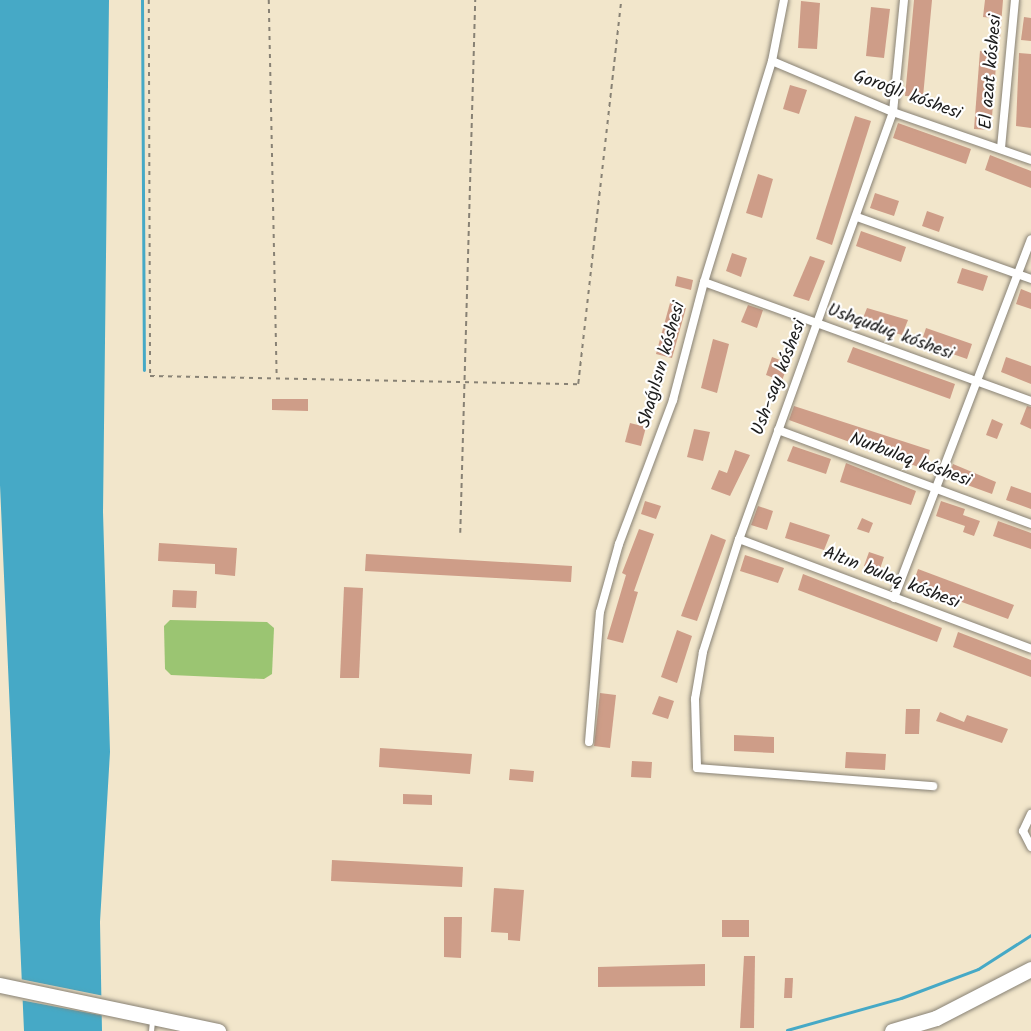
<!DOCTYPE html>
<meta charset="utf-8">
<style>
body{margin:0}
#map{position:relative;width:1031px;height:1031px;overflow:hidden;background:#f2e6cb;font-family:Kalam,sans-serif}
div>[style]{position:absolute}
.green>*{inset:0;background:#9bc572}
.water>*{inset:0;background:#46a9c6}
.pier>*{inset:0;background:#f2e6cb}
.stream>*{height:3px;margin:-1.5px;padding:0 1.5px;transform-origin:1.5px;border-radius:1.5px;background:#46a9c6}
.building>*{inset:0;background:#ce9d88}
.path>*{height:1.5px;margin-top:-0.75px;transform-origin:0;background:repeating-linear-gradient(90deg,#878174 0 4.5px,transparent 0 9px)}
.roads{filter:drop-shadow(0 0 2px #878174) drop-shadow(0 0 2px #878174)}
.lane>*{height:4.5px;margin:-2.25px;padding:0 2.25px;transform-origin:2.25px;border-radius:2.25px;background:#fff}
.street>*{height:8px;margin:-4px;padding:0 4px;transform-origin:4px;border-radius:4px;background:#fff}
.highway>*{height:15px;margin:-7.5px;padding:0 7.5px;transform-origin:7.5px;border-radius:7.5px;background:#fff}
span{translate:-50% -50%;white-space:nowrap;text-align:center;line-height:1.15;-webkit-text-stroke:4.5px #fff;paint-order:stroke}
.street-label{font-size:18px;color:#1c1c1c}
</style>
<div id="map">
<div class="green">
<div style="clip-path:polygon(170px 620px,267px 622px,274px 628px,272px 674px,264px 679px,171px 675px,165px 669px,164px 626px)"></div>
</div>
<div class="water">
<div style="clip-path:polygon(0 0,109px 0,103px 512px,110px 752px,100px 922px,102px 1031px,24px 1031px,0 485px)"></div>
</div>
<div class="pier">
<div style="clip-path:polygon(20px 979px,104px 996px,105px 1016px,20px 1000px)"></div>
</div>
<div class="stream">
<div style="left:142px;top:0;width:370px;rotate:89.7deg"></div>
<div style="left:787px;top:1030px;width:118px;rotate:-15.7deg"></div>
<div style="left:901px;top:998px;width:82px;rotate:-20.6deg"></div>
<div style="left:978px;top:969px;width:63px;rotate:-32.7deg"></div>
</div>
<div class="building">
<div style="clip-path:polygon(914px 0,932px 0,923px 97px,905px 96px)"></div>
<div style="clip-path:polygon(985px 0,1003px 0,1000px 38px,990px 36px,992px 18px,983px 17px)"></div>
<div style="clip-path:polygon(801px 1px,820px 3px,817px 49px,798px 48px)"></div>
<div style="clip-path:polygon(871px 7px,890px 9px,884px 58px,866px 56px)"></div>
<div style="clip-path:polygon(1024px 17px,1031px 18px,1031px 41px,1021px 40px)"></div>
<div style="clip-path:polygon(980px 51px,997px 52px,991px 130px,974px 129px)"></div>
<div style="clip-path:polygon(1019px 53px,1031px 54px,1031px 128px,1016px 126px)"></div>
<div style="clip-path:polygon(790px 85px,807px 90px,799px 114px,783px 109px)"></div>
<div style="clip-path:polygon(855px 116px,871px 121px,832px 245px,816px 239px)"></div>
<div style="clip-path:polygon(898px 123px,971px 149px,966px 164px,893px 138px)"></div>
<div style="clip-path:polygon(990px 155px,1031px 171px,1031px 188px,985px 170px)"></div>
<div style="clip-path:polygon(758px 174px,773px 179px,762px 218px,746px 213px)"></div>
<div style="clip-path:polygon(875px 193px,899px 201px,894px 216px,870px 208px)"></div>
<div style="clip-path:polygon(927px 211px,944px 217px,939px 232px,922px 226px)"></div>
<div style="clip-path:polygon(861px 231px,906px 247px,901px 262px,856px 246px)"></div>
<div style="clip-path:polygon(732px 253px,747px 258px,741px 277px,726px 271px)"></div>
<div style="clip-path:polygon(810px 256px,825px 261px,809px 301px,793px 296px)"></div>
<div style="clip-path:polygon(962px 268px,988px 276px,983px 291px,957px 283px)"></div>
<div style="clip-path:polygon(677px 276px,693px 280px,691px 290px,675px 286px)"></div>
<div style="clip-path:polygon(1021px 289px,1031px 293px,1031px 309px,1016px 304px)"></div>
<div style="clip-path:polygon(670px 303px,686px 308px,672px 358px,656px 354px)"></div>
<div style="clip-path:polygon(748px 305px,763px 310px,757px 328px,741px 322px)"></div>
<div style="clip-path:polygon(867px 308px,908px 320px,902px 335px,861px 323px)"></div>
<div style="clip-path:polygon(926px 328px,972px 344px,967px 359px,921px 343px)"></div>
<div style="clip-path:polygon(713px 339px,729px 344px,717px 393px,701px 388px)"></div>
<div style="clip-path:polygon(853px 347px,955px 384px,950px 399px,847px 362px)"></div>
<div style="clip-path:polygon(772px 357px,788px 363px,782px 381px,766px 375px)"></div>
<div style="clip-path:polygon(1006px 357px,1031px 366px,1031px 384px,1001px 372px)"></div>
<div style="clip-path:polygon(272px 399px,308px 399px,308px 411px,272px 410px)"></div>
<div style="clip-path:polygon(794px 406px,930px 450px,924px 469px,789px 420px)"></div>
<div style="clip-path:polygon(1027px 406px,1031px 407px,1031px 429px,1020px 424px)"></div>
<div style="clip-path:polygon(992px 419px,1003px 424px,997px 439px,986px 435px)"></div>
<div style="clip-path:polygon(630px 423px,646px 427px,641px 446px,625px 442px)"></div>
<div style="clip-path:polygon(694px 429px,710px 432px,703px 461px,687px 457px)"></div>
<div style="clip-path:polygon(793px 446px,831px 459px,826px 474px,787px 461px)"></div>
<div style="clip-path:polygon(735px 450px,750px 455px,730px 496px,711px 489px,719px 470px,727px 473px)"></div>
<div style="clip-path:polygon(846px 463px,916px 491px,911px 505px,840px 482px)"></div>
<div style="clip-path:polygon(953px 464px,996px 482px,992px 494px,948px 478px)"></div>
<div style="clip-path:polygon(1011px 486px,1031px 493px,1031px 509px,1006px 500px)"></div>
<div style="clip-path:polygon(645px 501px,661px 506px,656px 519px,641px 514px)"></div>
<div style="clip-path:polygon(941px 501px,965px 509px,963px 515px,980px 521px,974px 536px,963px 532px,965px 526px,936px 516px)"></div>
<div style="clip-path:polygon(758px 506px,773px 511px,767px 530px,751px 525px)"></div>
<div style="clip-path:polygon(862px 518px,873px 523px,869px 533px,857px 529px)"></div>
<div style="clip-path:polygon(998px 521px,1031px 533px,1031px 549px,993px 536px)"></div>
<div style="clip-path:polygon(790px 522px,830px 535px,824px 550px,785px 538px)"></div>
<div style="clip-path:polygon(639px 529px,654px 534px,634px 591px,638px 592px,623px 643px,607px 639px,626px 575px,622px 573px)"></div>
<div style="clip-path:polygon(711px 534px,726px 540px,697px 621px,681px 616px)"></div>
<div style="clip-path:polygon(159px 543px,237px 548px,235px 576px,215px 574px,215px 564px,158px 561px)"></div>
<div style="clip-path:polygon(869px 552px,884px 557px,879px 572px,864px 566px)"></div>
<div style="clip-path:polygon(366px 554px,572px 566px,571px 582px,365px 571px)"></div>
<div style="clip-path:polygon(745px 555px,784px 568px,778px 583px,740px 571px)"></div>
<div style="clip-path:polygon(918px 569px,1014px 605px,1008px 619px,913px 584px)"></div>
<div style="clip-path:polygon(803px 574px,942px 628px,937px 642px,798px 590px)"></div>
<div style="clip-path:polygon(344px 587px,363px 588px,359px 678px,340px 678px)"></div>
<div style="clip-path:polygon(173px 590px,197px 591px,196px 608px,172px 607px)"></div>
<div style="clip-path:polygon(677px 630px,692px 636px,677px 683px,661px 677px)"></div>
<div style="clip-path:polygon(958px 632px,1031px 660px,1031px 677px,953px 647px)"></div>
<div style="clip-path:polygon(600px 693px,616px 695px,610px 748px,594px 746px)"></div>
<div style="clip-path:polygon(659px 696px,674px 701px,668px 719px,652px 714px)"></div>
<div style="clip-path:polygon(906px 709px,920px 709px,919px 734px,905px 734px)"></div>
<div style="clip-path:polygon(940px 712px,964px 722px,967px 715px,1008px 729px,1002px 743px,936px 721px)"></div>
<div style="clip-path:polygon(734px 735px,774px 737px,774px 753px,734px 751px)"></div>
<div style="clip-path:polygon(380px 748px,472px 754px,470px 774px,379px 767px)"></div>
<div style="clip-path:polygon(846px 752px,886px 754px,885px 770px,845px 768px)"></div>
<div style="clip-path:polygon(632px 761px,652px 762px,651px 778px,631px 777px)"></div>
<div style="clip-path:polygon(510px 769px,534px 771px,533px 782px,509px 780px)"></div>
<div style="clip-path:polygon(403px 794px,432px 795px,432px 805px,403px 804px)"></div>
<div style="clip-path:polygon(332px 860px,463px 867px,462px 887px,331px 881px)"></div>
<div style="clip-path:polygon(494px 888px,524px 890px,520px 941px,508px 940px,508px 933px,491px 932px)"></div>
<div style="clip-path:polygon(444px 917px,462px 917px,461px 958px,444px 957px)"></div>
<div style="clip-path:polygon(722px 920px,749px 920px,749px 937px,722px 937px)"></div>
<div style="clip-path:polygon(744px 956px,755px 956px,754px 1028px,740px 1028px)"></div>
<div style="clip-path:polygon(705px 964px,705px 986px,598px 987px,598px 967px)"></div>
<div style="clip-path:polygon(785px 978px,793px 978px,792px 998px,784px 998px)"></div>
</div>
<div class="path">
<div style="left:149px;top:0;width:376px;rotate:89.8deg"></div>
<div style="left:150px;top:376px;width:428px;rotate:1.1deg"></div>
<div style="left:578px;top:384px;width:386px;rotate:-83.6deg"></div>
<div style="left:269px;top:0;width:377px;rotate:88.8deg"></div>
<div style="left:460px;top:533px;width:533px;rotate:-88.39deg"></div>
</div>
<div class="roads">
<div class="lane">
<div style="left:151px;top:1031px;width:10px;rotate:-84deg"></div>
</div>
<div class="street">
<div style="left:904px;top:0;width:113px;rotate:95.6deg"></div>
<div style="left:893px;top:112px;width:454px;rotate:109.8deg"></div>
<div style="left:739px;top:539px;width:119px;rotate:107.7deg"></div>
<div style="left:703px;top:652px;width:48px;rotate:99.7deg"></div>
<div style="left:695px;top:699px;width:69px;rotate:88.3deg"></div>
<div style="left:697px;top:768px;width:237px;rotate:4.4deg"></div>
<div style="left:772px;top:61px;width:131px;rotate:22.9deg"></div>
<div style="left:893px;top:112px;width:146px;rotate:19.2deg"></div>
<div style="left:1001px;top:148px;width:149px;rotate:-84.6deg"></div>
<div style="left:857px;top:217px;width:185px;rotate:19.6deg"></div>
<div style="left:704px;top:282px;width:348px;rotate:20deg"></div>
<div style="left:778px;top:430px;width:270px;rotate:20.4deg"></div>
<div style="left:739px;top:539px;width:312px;rotate:20.6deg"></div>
<div style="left:894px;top:598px;width:384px;rotate:-69.1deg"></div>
<div style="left:589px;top:742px;width:130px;rotate:-85.2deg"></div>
<div style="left:600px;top:612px;width:71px;rotate:-74.4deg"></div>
<div style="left:619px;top:544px;width:154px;rotate:-69.4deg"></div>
<div style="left:673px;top:400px;width:122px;rotate:-75.3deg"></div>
<div style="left:704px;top:282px;width:231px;rotate:-72.9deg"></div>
<div style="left:772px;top:61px;width:62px;rotate:-78.9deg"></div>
<div style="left:1031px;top:814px;width:19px;rotate:115deg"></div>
<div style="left:1023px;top:831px;width:18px;rotate:63deg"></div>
</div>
<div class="highway">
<div style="left:0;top:985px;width:223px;rotate:11.9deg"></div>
<div style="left:892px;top:1031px;width:46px;rotate:-16.5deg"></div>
<div style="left:936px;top:1018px;width:107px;rotate:-27.3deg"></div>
</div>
</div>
<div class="street-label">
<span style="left:992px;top:72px;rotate:-85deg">El azat kóshesi</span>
<span style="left:907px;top:96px;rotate:20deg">Goroǵlı kóshesi</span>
<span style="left:890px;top:333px;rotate:20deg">Ushquduq kóshesi</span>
<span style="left:663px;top:365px;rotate:-74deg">Shaǵılsın kóshesi</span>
<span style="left:780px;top:378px;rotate:-69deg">Ush-say kóshesi</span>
<span style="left:910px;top:461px;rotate:20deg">Nurbulaq kóshesi</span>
<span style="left:891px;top:579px;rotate:21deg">Altın bulaq kóshesi</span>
</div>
</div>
